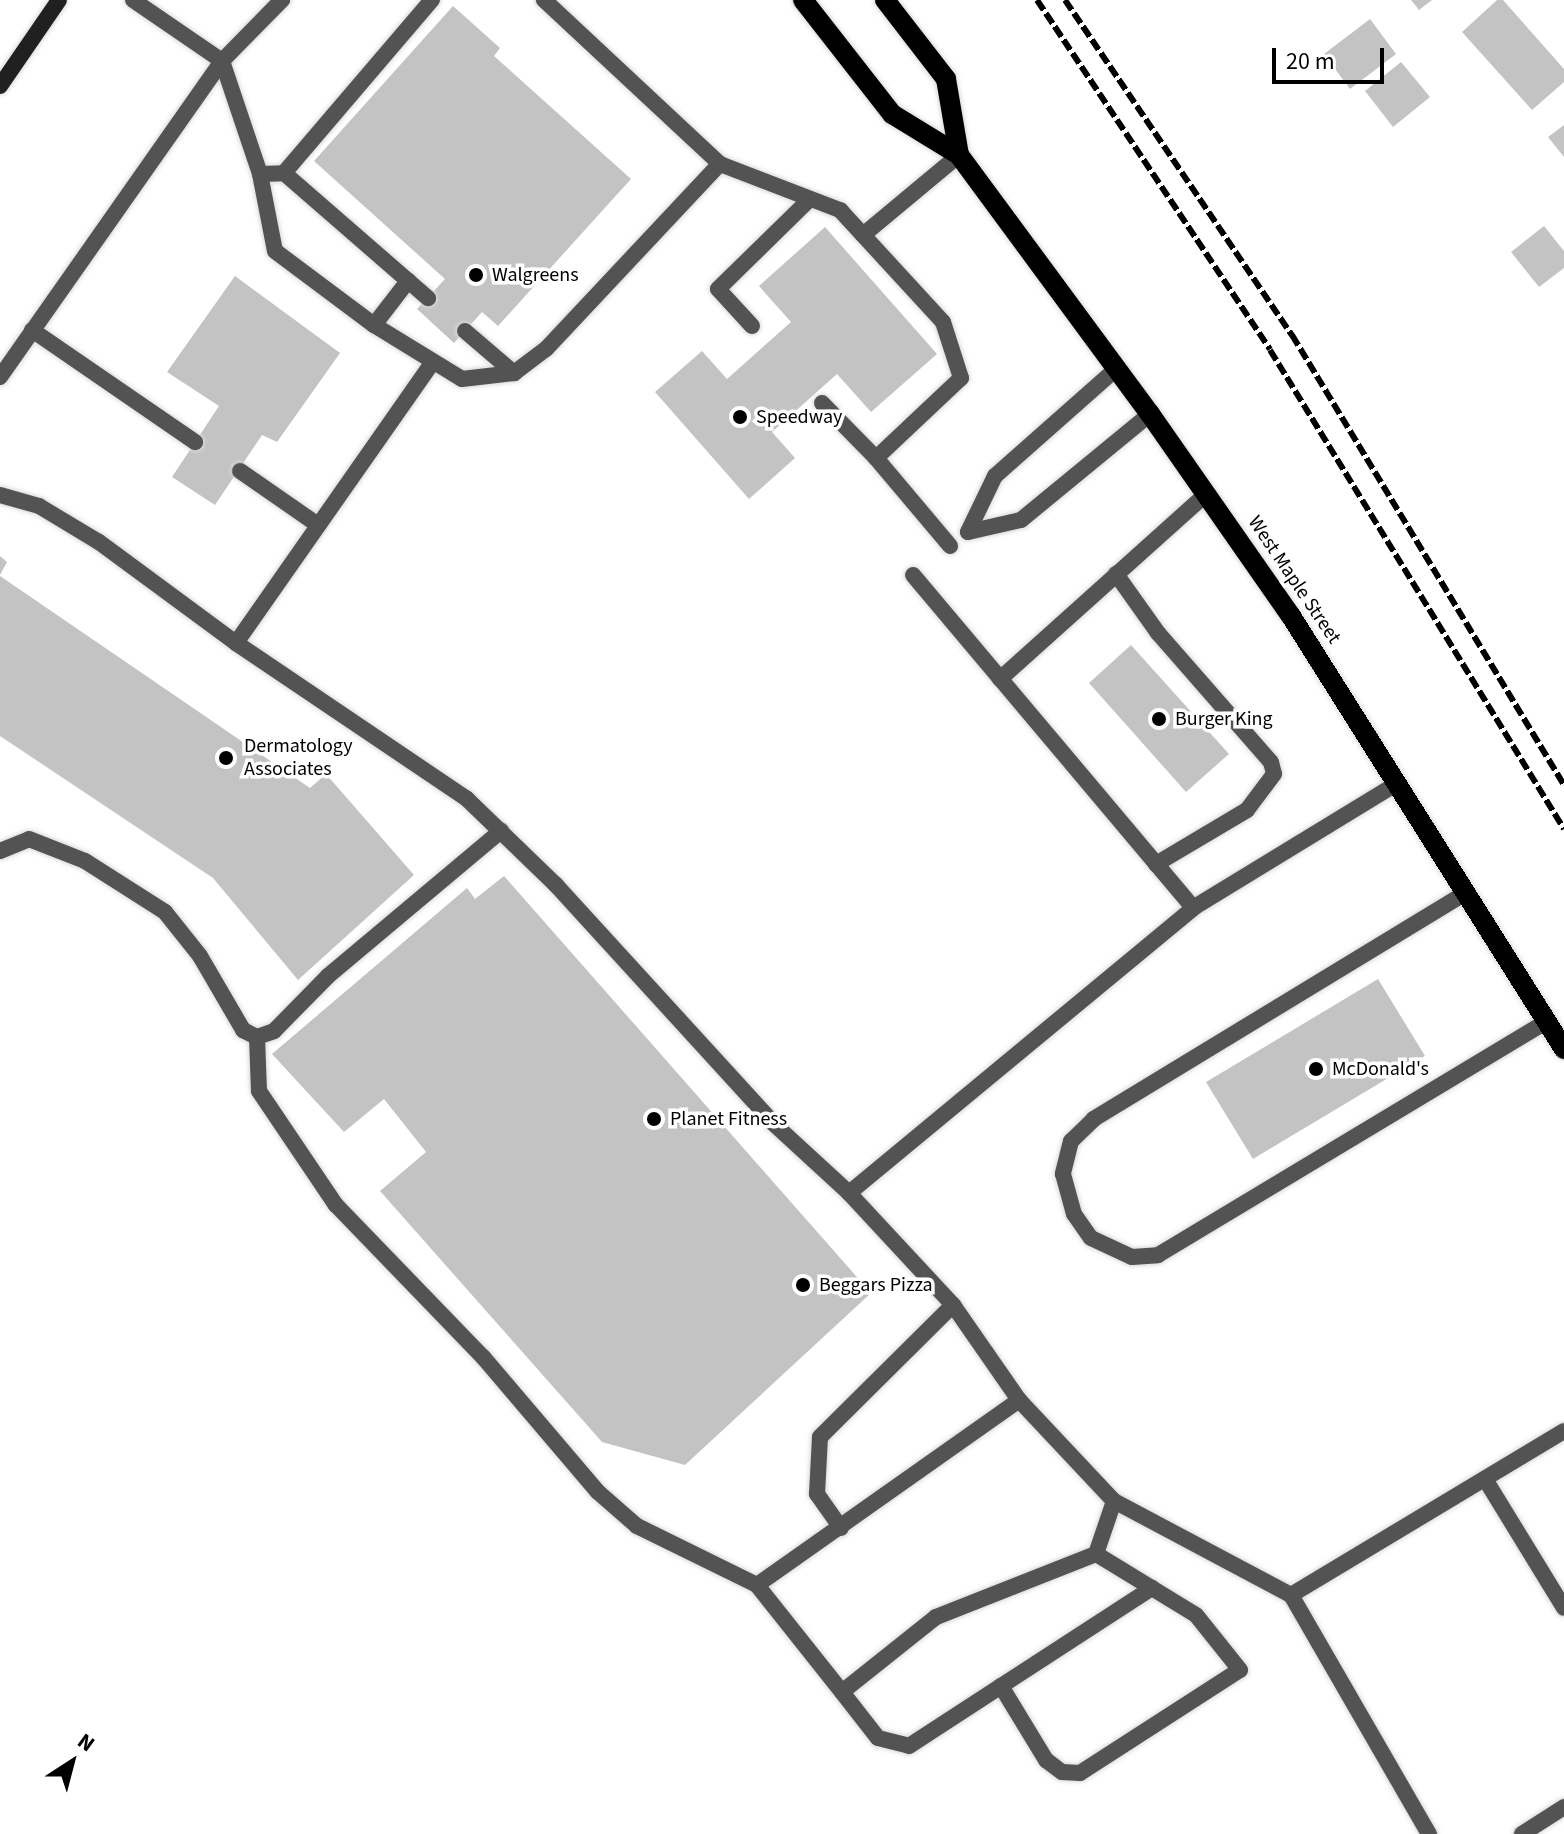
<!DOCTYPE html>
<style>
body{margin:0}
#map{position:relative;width:1564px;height:1834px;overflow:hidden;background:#fff;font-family:"Source Sans 3",sans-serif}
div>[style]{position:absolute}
.building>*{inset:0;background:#c3c3c3}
.roads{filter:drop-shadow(0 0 2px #dbdbdb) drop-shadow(0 0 2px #dbdbdb)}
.lane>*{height:16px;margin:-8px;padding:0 8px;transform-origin:8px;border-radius:8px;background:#535353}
.secondary>*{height:16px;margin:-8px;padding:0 8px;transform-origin:8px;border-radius:8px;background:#202020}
.primary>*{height:20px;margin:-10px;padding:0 10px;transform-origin:10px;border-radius:10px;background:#000}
.rail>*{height:6px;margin-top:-3px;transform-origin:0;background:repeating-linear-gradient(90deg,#000 0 12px,transparent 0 16px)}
.dots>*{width:22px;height:22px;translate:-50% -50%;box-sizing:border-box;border:4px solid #fff;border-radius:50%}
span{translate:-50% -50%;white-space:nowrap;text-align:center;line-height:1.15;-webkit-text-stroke:7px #fff;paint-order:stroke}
.poi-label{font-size:20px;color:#000}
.left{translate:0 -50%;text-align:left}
.street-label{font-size:20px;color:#000}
.north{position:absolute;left:32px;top:1722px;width:80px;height:80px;-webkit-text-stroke:6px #fff;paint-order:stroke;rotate:36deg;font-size:22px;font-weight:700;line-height:32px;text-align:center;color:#000}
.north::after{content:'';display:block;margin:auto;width:28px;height:36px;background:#000;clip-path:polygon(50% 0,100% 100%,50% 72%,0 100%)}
.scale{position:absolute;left:1272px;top:48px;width:112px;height:36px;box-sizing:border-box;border:4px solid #000;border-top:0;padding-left:10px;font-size:24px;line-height:28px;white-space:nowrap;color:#000;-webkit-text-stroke:6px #fff;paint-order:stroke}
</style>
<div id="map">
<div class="building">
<div style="clip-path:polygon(1411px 0,1432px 0,1419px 10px)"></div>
<div style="clip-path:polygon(1497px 0,1503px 0,1564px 69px,1564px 82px,1532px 110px,1462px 32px)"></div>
<div style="clip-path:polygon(453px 6px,500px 48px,494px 56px,631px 179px,498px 326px,482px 312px,454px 343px,417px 309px,445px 279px,314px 161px)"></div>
<div style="clip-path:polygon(1370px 19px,1396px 54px,1350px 89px,1324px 54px)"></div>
<div style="clip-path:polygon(1401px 62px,1430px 97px,1393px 127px,1365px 91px)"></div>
<div style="clip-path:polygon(1564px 125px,1564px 157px,1548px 137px)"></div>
<div style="clip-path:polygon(1544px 226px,1564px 251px,1564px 268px,1539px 287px,1511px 252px)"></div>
<div style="clip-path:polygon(825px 227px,937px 354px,871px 412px,837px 374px,772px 432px,795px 458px,749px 499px,655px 392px,702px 351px,727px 379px,791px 322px,759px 286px)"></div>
<div style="clip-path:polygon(235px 276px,340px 353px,277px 442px,262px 435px,215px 505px,172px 477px,219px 406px,167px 372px)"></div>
<div style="clip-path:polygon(0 556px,7px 562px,0 575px)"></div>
<div style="clip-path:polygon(0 576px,310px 788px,326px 774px,414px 875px,298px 980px,213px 878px,0 736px)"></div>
<div style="clip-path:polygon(1131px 645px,1229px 754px,1186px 792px,1089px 683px)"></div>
<div style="clip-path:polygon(504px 876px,871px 1293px,685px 1465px,602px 1442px,380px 1191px,426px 1152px,384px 1099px,344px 1132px,272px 1054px,467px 888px,475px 899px)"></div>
<div style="clip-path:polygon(1378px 979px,1425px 1056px,1253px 1159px,1206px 1082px)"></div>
</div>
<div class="roads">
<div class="lane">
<div style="left:133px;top:0;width:108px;rotate:34.4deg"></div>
<div style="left:222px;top:61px;width:86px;rotate:-45.5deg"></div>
<div style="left:222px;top:61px;width:119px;rotate:71.4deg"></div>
<div style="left:260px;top:174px;width:24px;rotate:-2deg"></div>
<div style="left:284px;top:173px;width:191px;rotate:41deg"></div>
<div style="left:720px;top:164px;width:129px;rotate:21deg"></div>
<div style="left:840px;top:210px;width:152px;rotate:47.4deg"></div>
<div style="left:943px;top:322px;width:59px;rotate:72.2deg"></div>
<div style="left:961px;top:378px;width:117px;rotate:136.7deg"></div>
<div style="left:876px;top:458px;width:77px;rotate:-134.5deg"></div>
<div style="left:284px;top:173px;width:228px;rotate:-49.5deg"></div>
<div style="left:260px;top:174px;width:78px;rotate:79deg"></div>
<div style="left:275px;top:251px;width:124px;rotate:36.8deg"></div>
<div style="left:374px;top:325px;width:103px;rotate:31.5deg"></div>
<div style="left:462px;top:379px;width:52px;rotate:-6.6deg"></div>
<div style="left:514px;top:373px;width:40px;rotate:-37deg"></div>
<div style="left:546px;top:349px;width:254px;rotate:-46.8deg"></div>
<div style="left:720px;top:164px;width:241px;rotate:-137deg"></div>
<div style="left:863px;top:235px;width:125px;rotate:-39.8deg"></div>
<div style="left:374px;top:325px;width:56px;rotate:-52.3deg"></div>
<div style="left:752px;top:326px;width:50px;rotate:-132.6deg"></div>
<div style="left:718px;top:289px;width:126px;rotate:-44.4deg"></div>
<div style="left:32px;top:330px;width:198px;rotate:34.5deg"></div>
<div style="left:465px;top:331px;width:65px;rotate:40.6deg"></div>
<div style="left:0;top:377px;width:386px;rotate:-54.9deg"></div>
<div style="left:876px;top:458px;width:115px;rotate:49.9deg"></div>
<div style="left:240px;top:471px;width:95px;rotate:34.7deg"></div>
<div style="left:0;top:495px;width:41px;rotate:15.8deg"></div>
<div style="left:39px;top:506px;width:70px;rotate:31deg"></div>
<div style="left:99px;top:542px;width:170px;rotate:36.4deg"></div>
<div style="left:236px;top:643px;width:279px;rotate:34deg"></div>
<div style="left:467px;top:799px;width:124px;rotate:44deg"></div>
<div style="left:556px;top:885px;width:322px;rotate:47.6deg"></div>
<div style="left:773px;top:1123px;width:103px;rotate:42.6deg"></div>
<div style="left:849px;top:1193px;width:447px;rotate:-39.6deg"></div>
<div style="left:1193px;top:908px;width:240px;rotate:-31.4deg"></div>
<div style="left:968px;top:532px;width:62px;rotate:-64.3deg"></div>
<div style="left:995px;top:476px;width:163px;rotate:-41.5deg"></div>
<div style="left:968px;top:532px;width:54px;rotate:-12.8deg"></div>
<div style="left:1021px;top:520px;width:167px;rotate:-39.4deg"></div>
<div style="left:1116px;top:574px;width:72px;rotate:54.6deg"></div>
<div style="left:1158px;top:633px;width:171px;rotate:48.8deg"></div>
<div style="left:1271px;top:762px;width:12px;rotate:76deg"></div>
<div style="left:1274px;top:774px;width:45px;rotate:126.9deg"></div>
<div style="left:1247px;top:810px;width:106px;rotate:149.3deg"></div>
<div style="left:913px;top:575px;width:435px;rotate:49.9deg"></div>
<div style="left:236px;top:643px;width:342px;rotate:-55deg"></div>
<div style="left:1000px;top:679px;width:277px;rotate:-41.9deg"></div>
<div style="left:0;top:851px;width:31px;rotate:-22deg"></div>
<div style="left:29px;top:839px;width:60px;rotate:21.4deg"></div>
<div style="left:85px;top:861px;width:95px;rotate:32.5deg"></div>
<div style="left:165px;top:912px;width:56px;rotate:51.5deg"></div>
<div style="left:200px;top:956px;width:86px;rotate:59.8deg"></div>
<div style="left:243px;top:1030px;width:16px;rotate:27deg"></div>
<div style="left:257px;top:1037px;width:18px;rotate:-19deg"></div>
<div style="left:274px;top:1031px;width:77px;rotate:-45.5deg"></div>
<div style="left:328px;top:976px;width:226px;rotate:-40deg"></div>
<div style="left:1467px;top:892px;width:437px;rotate:148.7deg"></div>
<div style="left:1094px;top:1119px;width:32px;rotate:136deg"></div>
<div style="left:1071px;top:1141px;width:34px;rotate:104deg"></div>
<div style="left:1063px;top:1174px;width:41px;rotate:74.6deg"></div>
<div style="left:1074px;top:1214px;width:29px;rotate:55deg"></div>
<div style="left:1091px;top:1238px;width:45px;rotate:24.9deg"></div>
<div style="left:1132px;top:1257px;width:26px;rotate:-4deg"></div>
<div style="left:1158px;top:1255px;width:454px;rotate:-31deg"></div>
<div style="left:257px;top:1037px;width:54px;rotate:87.9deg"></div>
<div style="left:259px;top:1091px;width:138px;rotate:56deg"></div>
<div style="left:336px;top:1205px;width:211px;rotate:46deg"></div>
<div style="left:483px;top:1357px;width:177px;rotate:49.6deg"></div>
<div style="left:598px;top:1492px;width:52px;rotate:41.1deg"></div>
<div style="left:637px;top:1526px;width:134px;rotate:26.2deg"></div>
<div style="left:849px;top:1193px;width:153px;rotate:47.1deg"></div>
<div style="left:953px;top:1305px;width:116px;rotate:55.2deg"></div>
<div style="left:1019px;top:1400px;width:139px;rotate:46.8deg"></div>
<div style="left:1114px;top:1501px;width:56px;rotate:108.8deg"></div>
<div style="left:1096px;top:1554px;width:172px;rotate:158.5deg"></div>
<div style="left:936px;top:1617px;width:120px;rotate:141.4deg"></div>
<div style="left:842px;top:1692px;width:137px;rotate:-128.5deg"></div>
<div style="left:757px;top:1585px;width:321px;rotate:-35.2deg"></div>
<div style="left:1485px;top:1479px;width:151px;rotate:58.5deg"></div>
<div style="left:1114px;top:1501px;width:200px;rotate:28deg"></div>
<div style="left:841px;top:1528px;width:42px;rotate:-125.2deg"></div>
<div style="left:817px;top:1494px;width:57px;rotate:-87deg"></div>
<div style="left:820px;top:1437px;width:187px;rotate:-44.8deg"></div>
<div style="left:1001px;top:1686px;width:180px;rotate:-33deg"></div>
<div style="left:842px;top:1692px;width:58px;rotate:52deg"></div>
<div style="left:878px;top:1738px;width:32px;rotate:14deg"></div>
<div style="left:909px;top:1746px;width:110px;rotate:-33.1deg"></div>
<div style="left:1001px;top:1686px;width:87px;rotate:58.7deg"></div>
<div style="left:1046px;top:1760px;width:20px;rotate:37deg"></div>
<div style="left:1062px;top:1772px;width:18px;rotate:3deg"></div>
<div style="left:1080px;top:1773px;width:190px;rotate:-32.8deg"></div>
<div style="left:1240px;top:1670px;width:70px;rotate:-128.7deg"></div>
<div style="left:1196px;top:1615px;width:117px;rotate:-148.6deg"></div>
<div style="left:1429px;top:1834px;width:276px;rotate:-120deg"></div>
<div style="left:1291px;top:1595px;width:318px;rotate:-31deg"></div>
<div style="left:1522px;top:1834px;width:50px;rotate:-32.7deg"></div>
</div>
<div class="secondary">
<div style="left:0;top:86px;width:104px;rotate:-55.5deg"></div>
</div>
<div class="primary">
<div style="left:803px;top:0;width:145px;rotate:52deg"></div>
<div style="left:892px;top:114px;width:79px;rotate:31.5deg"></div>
<div style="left:959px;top:155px;width:322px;rotate:53.6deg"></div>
<div style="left:1150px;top:414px;width:246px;rotate:55.1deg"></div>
<div style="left:1291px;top:616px;width:512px;rotate:57.77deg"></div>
<div style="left:885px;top:0;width:100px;rotate:52.3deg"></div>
<div style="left:946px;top:79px;width:77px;rotate:80.3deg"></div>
</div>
</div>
<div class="rail">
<div style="left:1037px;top:0;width:420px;rotate:56.3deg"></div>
<div style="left:1270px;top:350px;width:562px;rotate:58.46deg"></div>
<div style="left:1065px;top:0;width:405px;rotate:55.9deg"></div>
<div style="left:1292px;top:335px;width:526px;rotate:58.85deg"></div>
</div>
<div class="dots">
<div style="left:476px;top:275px;background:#000"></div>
<div style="left:740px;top:417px;background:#000"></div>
<div style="left:1159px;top:719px;background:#000"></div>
<div style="left:226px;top:758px;background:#000"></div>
<div style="left:1316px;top:1069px;background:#000"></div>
<div style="left:654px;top:1119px;background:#000"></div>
<div style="left:803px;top:1285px;background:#000"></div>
</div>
<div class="poi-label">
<span class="left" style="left:492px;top:275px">Walgreens</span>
<span class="left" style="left:756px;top:417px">Speedway</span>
<span class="left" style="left:1175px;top:719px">Burger King</span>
<span class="left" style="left:244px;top:758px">Dermatology<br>Associates</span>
<span class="left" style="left:1332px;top:1069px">McDonald's</span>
<span class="left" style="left:670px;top:1119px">Planet Fitness</span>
<span class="left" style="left:819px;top:1285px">Beggars Pizza</span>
</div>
<div class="street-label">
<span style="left:1294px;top:580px;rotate:56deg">West Maple Street</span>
</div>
<div class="north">N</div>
<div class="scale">20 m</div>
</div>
